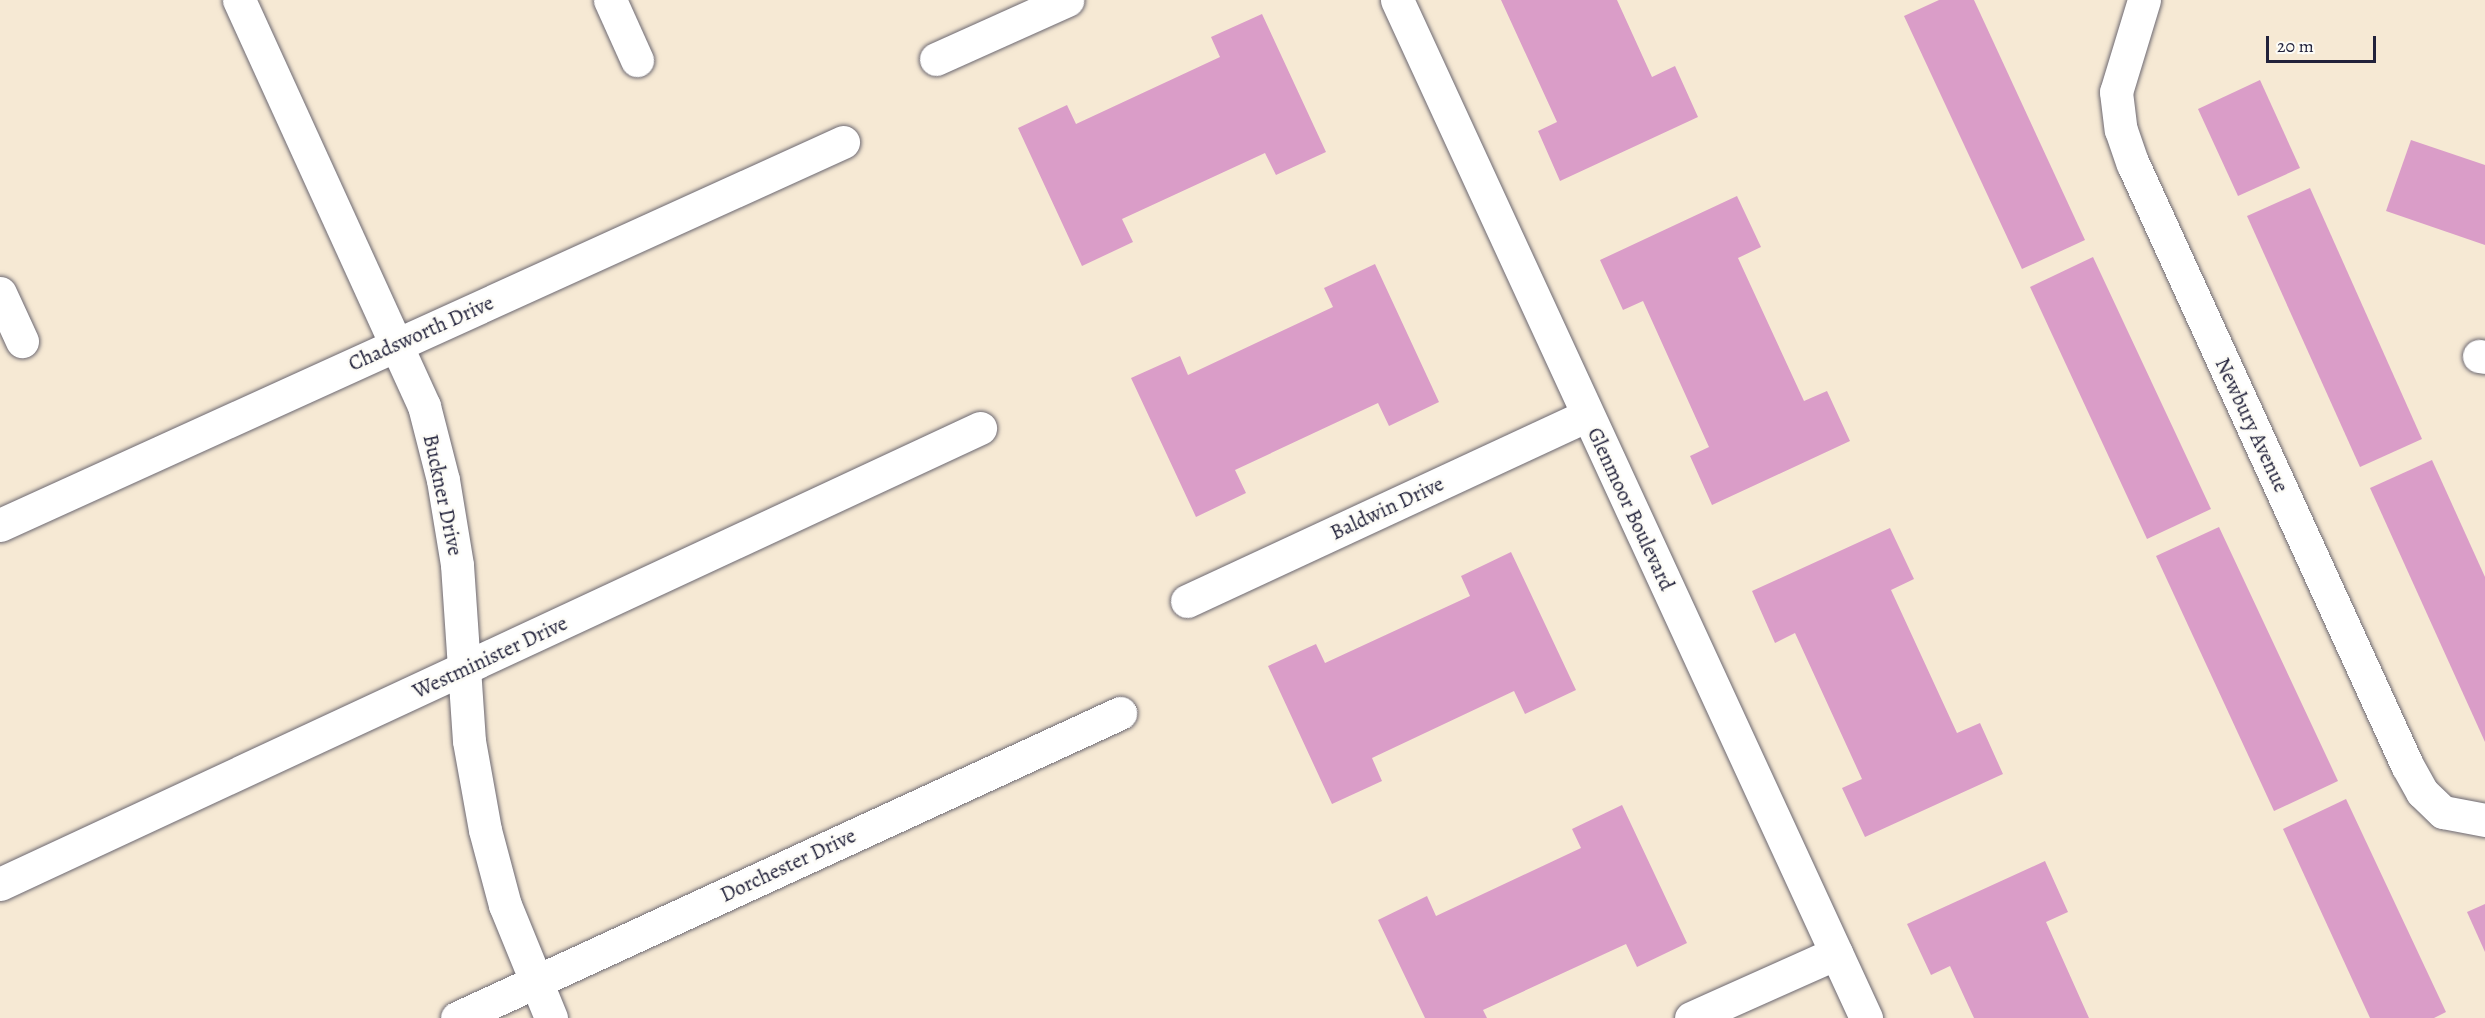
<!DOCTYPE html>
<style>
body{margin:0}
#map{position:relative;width:2485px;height:1018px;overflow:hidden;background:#f6e9d4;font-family:Alegreya,serif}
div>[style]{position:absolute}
.building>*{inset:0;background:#da9dc8}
.roads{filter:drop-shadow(0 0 2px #6c6871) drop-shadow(0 0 2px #6c6871)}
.street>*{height:33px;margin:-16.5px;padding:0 16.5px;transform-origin:16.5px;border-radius:16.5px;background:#fff}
span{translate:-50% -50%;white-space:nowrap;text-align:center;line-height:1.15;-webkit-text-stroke:5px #fdfcf7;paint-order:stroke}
.street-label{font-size:21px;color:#22223b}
.scale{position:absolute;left:2266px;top:36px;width:110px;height:27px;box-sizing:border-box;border:3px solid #22223b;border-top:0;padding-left:8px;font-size:18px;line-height:21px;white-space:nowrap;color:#22223b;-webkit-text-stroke:4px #fdfcf7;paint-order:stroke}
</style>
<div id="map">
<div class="building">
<div style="clip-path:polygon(1501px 0,1617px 0,1652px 77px,1675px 66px,1698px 117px,1560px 181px,1538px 131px,1557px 122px)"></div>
<div style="clip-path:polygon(1939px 0,1974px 0,2085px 240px,2022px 269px,1904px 16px)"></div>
<div style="clip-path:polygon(1262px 14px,1326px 152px,1276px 175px,1265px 153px,1122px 219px,1133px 242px,1082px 266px,1018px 128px,1067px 105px,1076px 124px,1220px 57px,1211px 37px)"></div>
<div style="clip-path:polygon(2260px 80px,2300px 168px,2238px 196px,2198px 109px)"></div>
<div style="clip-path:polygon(2411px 140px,2485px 165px,2485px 245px,2386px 211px)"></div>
<div style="clip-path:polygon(2310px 188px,2422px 439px,2360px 467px,2247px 216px)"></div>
<div style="clip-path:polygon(1737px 196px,1761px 247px,1738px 258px,1804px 401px,1827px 391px,1850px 441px,1712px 505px,1690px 456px,1709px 447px,1643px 301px,1623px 310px,1600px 260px)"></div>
<div style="clip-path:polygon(2093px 257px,2211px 509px,2147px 539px,2030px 287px)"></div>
<div style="clip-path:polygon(1375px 264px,1439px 402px,1389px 426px,1378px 403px,1235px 470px,1246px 493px,1196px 517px,1131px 378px,1180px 356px,1188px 375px,1333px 307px,1324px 288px)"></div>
<div style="clip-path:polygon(2432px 460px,2485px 577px,2485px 742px,2370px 488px)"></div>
<div style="clip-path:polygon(2219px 527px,2338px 781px,2274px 811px,2156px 556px)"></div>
<div style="clip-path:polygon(1890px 528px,1914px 579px,1891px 590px,1957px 733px,1980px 723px,2003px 774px,1865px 837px,1842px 788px,1862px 779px,1795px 633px,1775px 643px,1752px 591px)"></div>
<div style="clip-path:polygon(1511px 552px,1576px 690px,1525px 714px,1514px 691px,1372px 758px,1382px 781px,1332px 804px,1268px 666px,1316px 644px,1325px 663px,1470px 596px,1461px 576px)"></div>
<div style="clip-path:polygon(2346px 799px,2446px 1012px,2434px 1018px,2370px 1018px,2283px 829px)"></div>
<div style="clip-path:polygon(1622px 805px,1687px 943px,1637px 967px,1626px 944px,1483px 1010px,1487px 1018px,1425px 1018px,1378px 920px,1427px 896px,1436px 916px,1581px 848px,1572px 829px)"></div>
<div style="clip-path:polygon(2045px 861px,2068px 912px,2046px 922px,2089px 1018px,1974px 1018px,1950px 966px,1931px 975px,1907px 924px)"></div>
<div style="clip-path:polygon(2485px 904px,2485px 952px,2467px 912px)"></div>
</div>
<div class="roads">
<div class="street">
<div style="left:239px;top:0;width:446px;rotate:65.5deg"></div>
<div style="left:424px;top:406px;width:76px;rotate:75.6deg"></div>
<div style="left:443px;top:480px;width:86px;rotate:80.6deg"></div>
<div style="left:457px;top:565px;width:176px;rotate:86.1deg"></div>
<div style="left:469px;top:741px;width:90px;rotate:79.8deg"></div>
<div style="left:485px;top:830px;width:78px;rotate:75.1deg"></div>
<div style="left:505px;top:905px;width:122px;rotate:67.8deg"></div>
<div style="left:610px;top:0;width:66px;rotate:65.8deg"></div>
<div style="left:1397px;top:0;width:1121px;rotate:65.26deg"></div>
<div style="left:2144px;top:0;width:96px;rotate:106.9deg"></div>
<div style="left:2116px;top:92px;width:38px;rotate:83deg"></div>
<div style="left:2121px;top:130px;width:36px;rotate:71deg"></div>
<div style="left:2133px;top:164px;width:661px;rotate:65.49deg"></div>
<div style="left:2407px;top:765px;width:31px;rotate:61deg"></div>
<div style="left:2422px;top:792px;width:29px;rotate:44deg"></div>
<div style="left:2443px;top:812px;width:43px;rotate:10.8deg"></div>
<div style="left:936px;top:59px;width:144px;rotate:-24.2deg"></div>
<div style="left:0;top:293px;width:53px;rotate:65.4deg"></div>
<div style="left:2479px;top:356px;width:6px;rotate:9deg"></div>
<div style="left:0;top:525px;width:926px;rotate:-24.43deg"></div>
<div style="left:1187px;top:601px;width:441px;rotate:-24.9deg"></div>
<div style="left:0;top:884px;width:1081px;rotate:-24.95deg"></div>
<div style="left:457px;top:1018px;width:730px;rotate:-24.7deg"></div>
<div style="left:1691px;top:1018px;width:159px;rotate:-24.1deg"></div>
</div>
</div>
<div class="street-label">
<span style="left:421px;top:333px;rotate:-24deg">Chadsworth Drive</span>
<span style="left:2252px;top:425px;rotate:65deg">Newbury Avenue</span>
<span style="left:443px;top:495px;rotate:78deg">Buckner Drive</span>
<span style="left:1387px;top:508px;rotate:-25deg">Baldwin Drive</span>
<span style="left:1631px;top:509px;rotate:65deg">Glenmoor Boulevard</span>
<span style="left:490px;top:657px;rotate:-25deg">Westminister Drive</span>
<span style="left:788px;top:865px;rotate:-25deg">Dorchester Drive</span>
</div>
<div class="scale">20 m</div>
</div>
